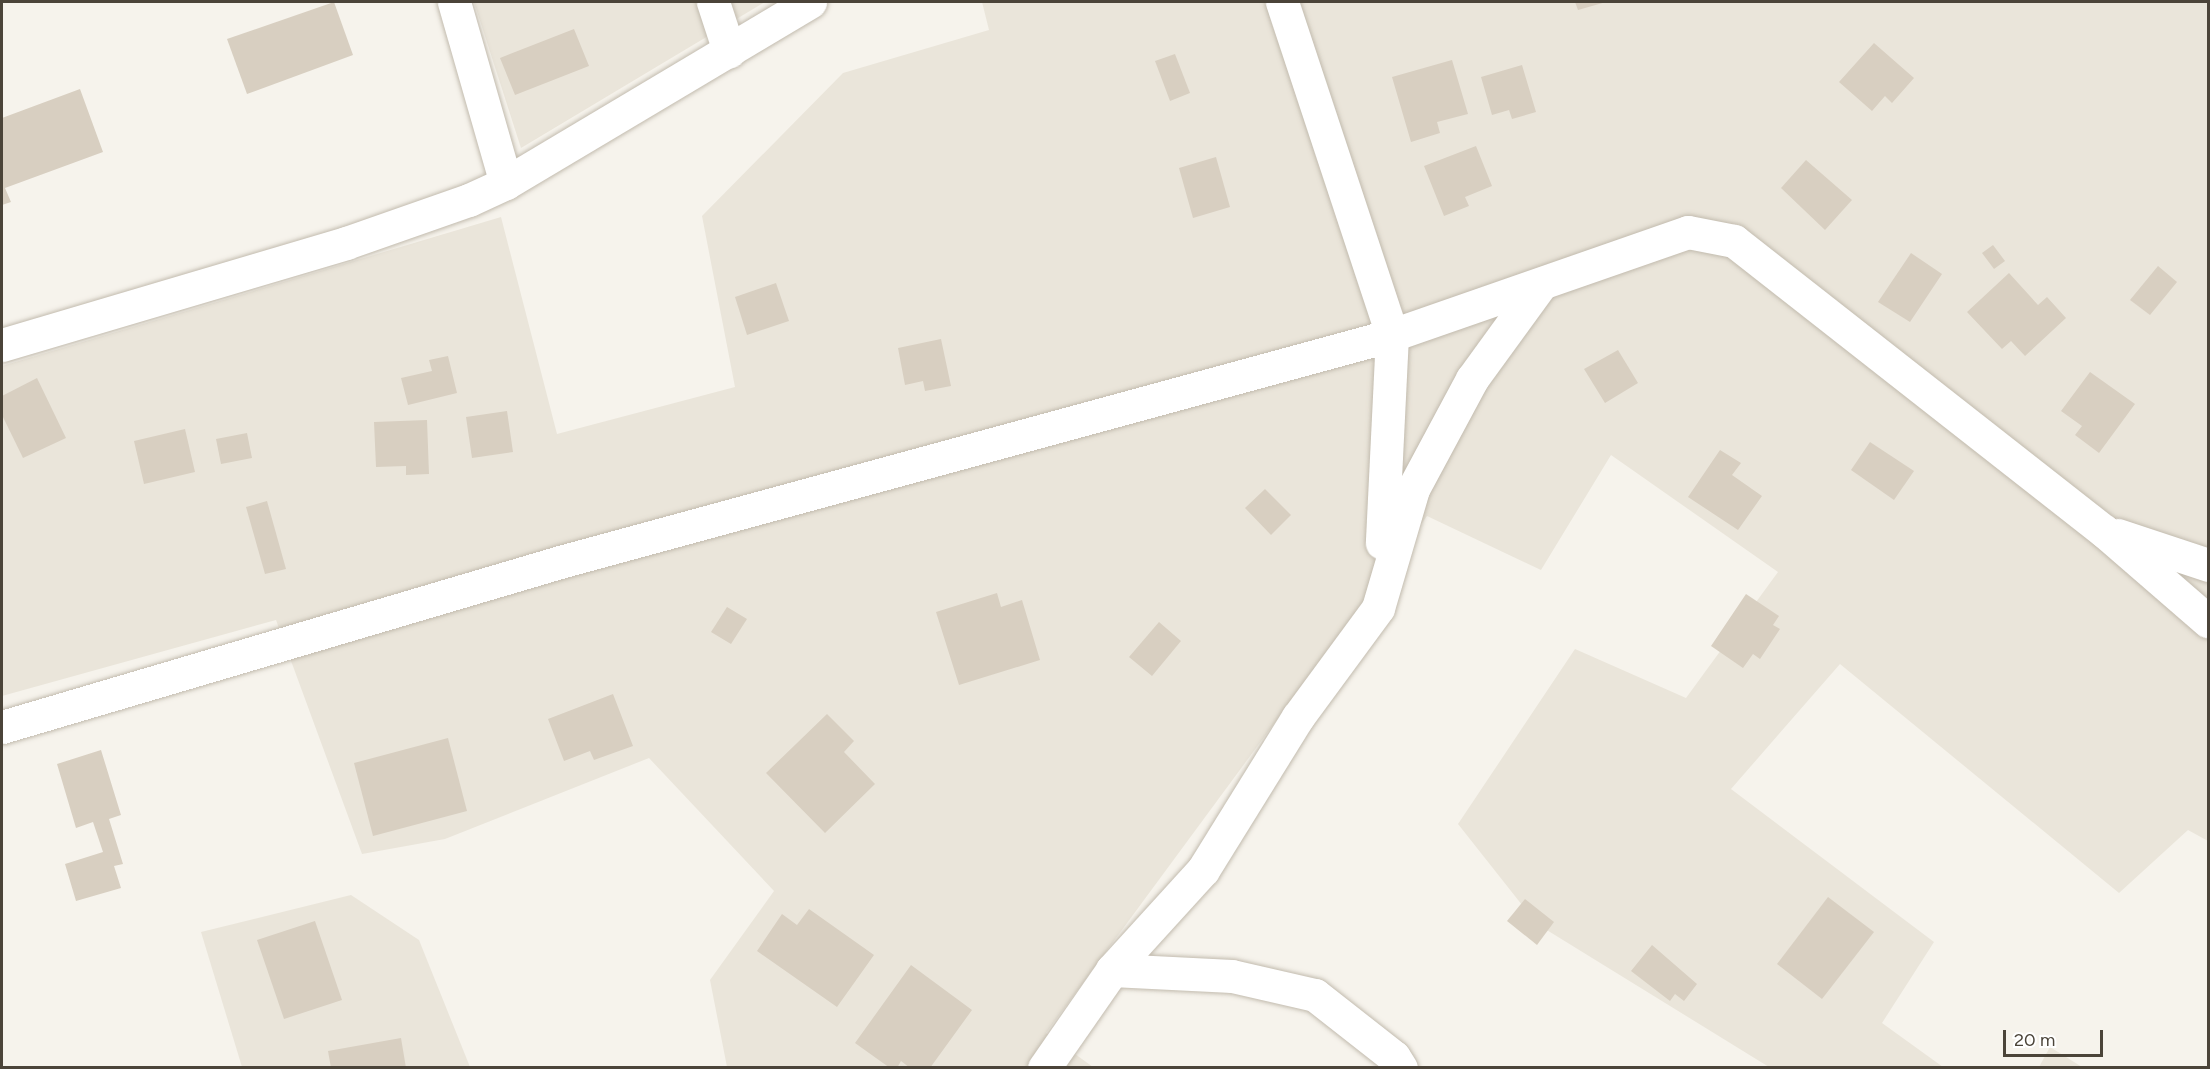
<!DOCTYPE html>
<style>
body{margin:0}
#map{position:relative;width:2210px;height:1069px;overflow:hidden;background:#f6f3ec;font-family:Figtree,sans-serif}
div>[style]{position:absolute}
.residential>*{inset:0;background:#eae5da}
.building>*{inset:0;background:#d8cfc1}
.roads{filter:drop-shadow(0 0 2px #c2bbae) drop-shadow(0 0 2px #c2bbae)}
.street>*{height:33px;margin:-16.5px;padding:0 16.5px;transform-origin:16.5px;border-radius:16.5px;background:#fff}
span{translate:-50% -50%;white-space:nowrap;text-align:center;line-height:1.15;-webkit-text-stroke:6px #fff;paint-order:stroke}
.frame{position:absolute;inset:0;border:3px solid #4b4439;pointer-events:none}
.scale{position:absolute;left:2003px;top:1030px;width:100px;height:27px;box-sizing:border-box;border:3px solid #4b4439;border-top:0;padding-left:8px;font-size:18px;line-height:21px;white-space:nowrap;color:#4b4439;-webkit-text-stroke:4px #fff;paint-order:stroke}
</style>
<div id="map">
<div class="residential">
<div style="clip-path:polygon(474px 2px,765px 2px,521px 148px)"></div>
<div style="clip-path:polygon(982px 2px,2208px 2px,2208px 841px,2188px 830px,2119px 893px,1840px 664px,1731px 789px,1934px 942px,1882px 1023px,1943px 1067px,1769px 1067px,1537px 924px,1458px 824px,1575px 649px,1686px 698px,1778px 572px,1611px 455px,1541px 570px,1427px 516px,1046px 1033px,1093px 1067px,727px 1067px,710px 980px,774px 891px,649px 758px,445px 839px,362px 854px,276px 620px,2px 696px,2px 366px,501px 217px,557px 434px,735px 387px,702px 216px,843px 73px,989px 30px)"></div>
<div style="clip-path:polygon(351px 895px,419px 940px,470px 1067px,242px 1067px,201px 932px)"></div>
<div style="clip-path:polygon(2050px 1047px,2082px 1067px,2039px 1067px)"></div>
</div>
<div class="building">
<div style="clip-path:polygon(334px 2px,353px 55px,247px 94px,227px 39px)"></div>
<div style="clip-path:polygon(1575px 2px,1606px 2px,1578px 10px)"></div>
<div style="clip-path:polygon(574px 29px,589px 66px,515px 95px,500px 58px)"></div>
<div style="clip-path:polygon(1874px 43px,1914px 78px,1892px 103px,1885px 96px,1872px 111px,1839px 82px)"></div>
<div style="clip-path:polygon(1175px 54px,1190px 93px,1170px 101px,1155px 61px)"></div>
<div style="clip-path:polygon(1452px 60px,1468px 114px,1437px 122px,1440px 133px,1411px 142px,1392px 77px)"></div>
<div style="clip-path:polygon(1522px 65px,1536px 112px,1512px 119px,1509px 110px,1492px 115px,1481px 77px)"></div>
<div style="clip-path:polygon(80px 89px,103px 152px,5px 188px,11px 202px,2px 205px,2px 118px)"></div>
<div style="clip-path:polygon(1476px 146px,1492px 186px,1465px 197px,1469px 206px,1444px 216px,1424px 166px)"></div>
<div style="clip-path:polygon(1216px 157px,1230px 207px,1193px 218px,1179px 168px)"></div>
<div style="clip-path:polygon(1806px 160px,1852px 200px,1825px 230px,1781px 188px)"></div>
<div style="clip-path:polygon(1993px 245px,2005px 261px,1994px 269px,1982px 253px)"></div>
<div style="clip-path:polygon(1911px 253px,1942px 274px,1910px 322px,1878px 302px)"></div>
<div style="clip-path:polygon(2158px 266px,2177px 282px,2150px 315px,2130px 300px)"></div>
<div style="clip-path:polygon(2009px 273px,2038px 305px,2047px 297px,2066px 318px,2025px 356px,2011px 341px,2002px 349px,1967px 312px)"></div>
<div style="clip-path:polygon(776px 283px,789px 321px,747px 335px,735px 297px)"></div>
<div style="clip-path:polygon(941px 339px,951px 386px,925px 391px,923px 381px,905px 385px,898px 348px)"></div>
<div style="clip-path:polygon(1618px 350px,1638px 383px,1605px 403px,1584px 369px)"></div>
<div style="clip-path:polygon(448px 356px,457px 393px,408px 405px,401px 378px,432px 371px,429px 360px)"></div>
<div style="clip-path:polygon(2090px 372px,2135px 404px,2099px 453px,2075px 435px,2082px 426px,2061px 411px)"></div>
<div style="clip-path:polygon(37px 378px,66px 438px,23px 458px,2px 415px,2px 396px)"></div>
<div style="clip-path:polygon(507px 411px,513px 452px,472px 458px,466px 417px)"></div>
<div style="clip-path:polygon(427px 420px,429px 474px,406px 475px,406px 466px,376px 467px,374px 422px)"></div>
<div style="clip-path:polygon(185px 429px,195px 472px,144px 484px,134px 441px)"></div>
<div style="clip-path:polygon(247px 433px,252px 458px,221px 464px,216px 439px)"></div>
<div style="clip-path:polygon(1870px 442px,1914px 471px,1894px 500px,1851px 470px)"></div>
<div style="clip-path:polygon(1720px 450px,1741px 463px,1732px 475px,1762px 496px,1738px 530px,1688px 497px)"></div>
<div style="clip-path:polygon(1265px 489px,1291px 515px,1271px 535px,1245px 508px)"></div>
<div style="clip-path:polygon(267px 501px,286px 569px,265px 574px,246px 507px)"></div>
<div style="clip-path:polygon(997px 593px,1001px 607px,1022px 600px,1040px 660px,959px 685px,936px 612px)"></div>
<div style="clip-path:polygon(1746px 594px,1779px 616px,1773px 625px,1780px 629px,1760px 659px,1753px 654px,1743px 668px,1711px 646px)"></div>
<div style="clip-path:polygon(727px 607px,747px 619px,731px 644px,711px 632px)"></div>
<div style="clip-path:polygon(1159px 622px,1181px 641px,1152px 676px,1129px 657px)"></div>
<div style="clip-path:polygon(613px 694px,633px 746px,594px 760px,590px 751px,564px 761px,548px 719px)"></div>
<div style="clip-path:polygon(827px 714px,854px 741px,844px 752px,875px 784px,825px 833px,766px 773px)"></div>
<div style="clip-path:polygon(448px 738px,467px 811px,373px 836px,354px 763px)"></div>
<div style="clip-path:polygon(101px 750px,121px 815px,109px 819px,123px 864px,114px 866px,121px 888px,76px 901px,65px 864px,103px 852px,93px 822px,76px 828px,57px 764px)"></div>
<div style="clip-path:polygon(1828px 897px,1874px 932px,1822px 999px,1777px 964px)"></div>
<div style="clip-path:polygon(1525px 899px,1554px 922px,1537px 945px,1507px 921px)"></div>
<div style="clip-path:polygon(809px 909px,874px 955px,837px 1007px,757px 951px,782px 914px,797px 925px)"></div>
<div style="clip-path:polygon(315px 921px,342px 1000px,284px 1019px,257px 940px)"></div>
<div style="clip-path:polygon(1652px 945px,1697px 984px,1684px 1001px,1675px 994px,1670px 1001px,1631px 971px)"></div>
<div style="clip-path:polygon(911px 965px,972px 1010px,930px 1068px,910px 1068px,901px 1061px,897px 1068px,890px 1068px,855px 1043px)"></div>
<div style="clip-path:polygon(401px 1038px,406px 1068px,331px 1068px,328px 1051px)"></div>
</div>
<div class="roads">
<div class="street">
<div style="left:454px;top:2px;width:188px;rotate:74deg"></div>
<div style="left:713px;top:2px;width:52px;rotate:71.9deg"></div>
<div style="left:1282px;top:2px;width:351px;rotate:71.7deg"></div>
<div style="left:1392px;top:335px;width:208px;rotate:92.8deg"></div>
<div style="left:2px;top:345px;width:359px;rotate:-16.5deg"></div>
<div style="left:346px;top:243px;width:130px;rotate:-19.3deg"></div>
<div style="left:469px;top:200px;width:41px;rotate:-24.7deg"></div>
<div style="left:506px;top:183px;width:354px;rotate:-30.8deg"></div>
<div style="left:2118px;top:535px;width:95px;rotate:18.4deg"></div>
<div style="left:2px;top:727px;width:582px;rotate:-16.47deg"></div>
<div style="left:560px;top:562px;width:862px;rotate:-15.26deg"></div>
<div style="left:1392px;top:335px;width:313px;rotate:-19.2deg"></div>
<div style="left:1688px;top:232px;width:47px;rotate:11.1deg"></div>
<div style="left:1734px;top:241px;width:470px;rotate:38.1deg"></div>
<div style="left:2104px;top:531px;width:138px;rotate:40.9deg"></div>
<div style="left:1112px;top:970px;width:120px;rotate:2.9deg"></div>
<div style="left:1232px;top:976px;width:85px;rotate:12.9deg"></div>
<div style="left:1315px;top:995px;width:100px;rotate:38.1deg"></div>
<div style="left:1394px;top:1057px;width:13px;rotate:58deg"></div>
<div style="left:1044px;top:1068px;width:119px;rotate:-55.2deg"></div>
<div style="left:1112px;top:970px;width:135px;rotate:-47.7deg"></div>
<div style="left:1203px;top:870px;width:180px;rotate:-58.2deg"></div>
<div style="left:1298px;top:717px;width:135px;rotate:-53.7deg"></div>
<div style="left:1378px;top:608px;width:124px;rotate:-73.6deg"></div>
<div style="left:1413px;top:489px;width:125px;rotate:-61.8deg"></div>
<div style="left:1472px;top:379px;width:117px;rotate:-54deg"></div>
</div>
</div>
<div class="frame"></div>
<div class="scale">20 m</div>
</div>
